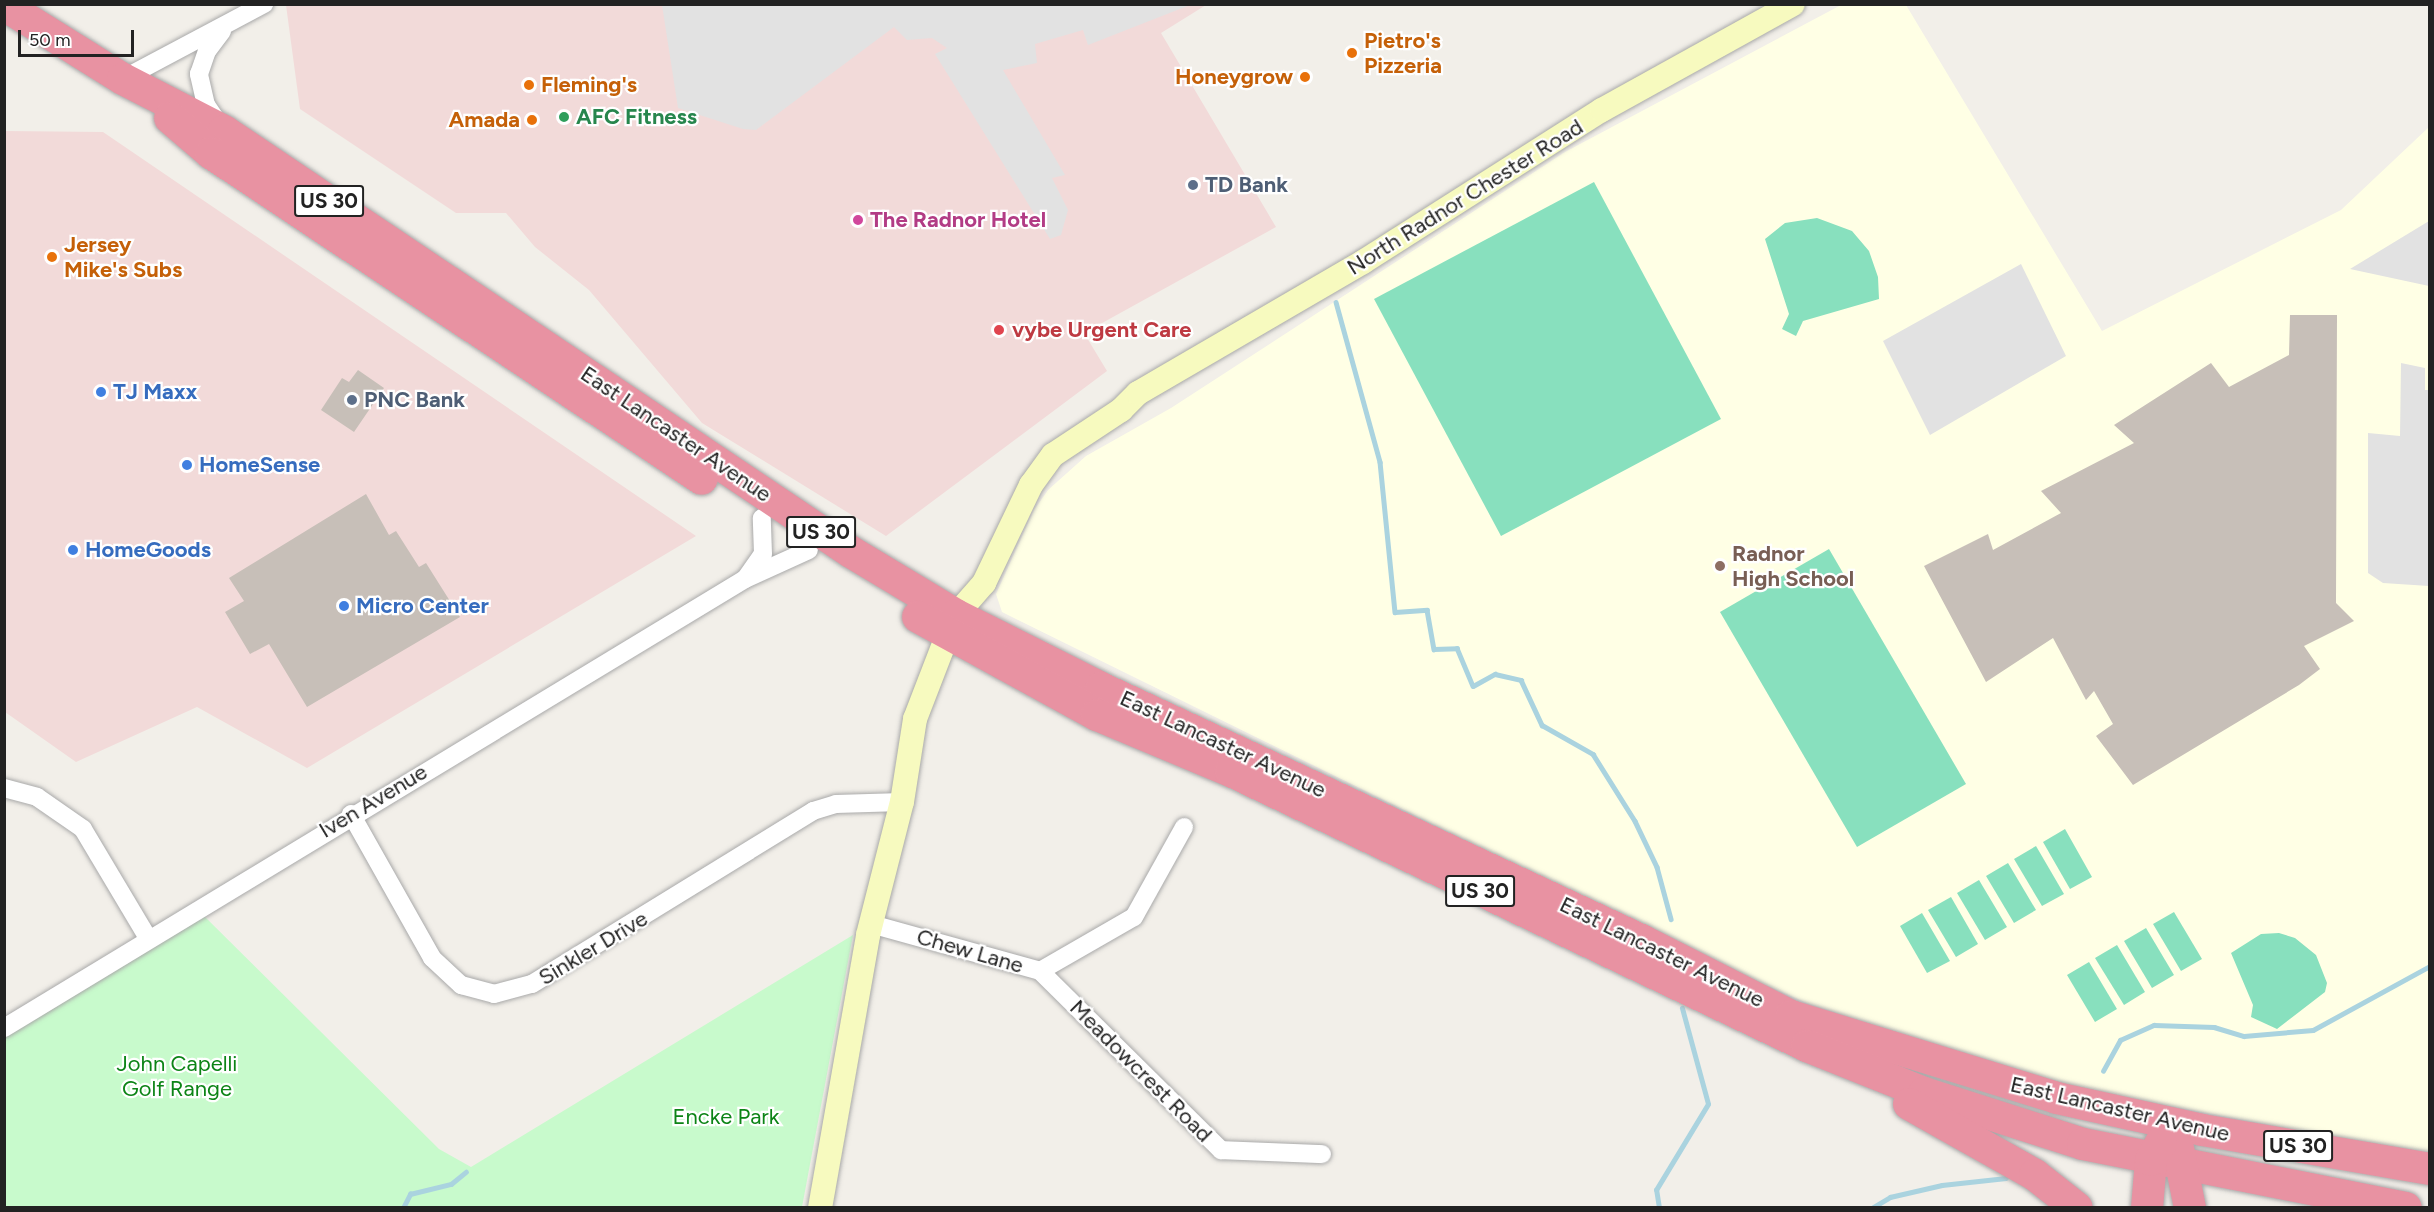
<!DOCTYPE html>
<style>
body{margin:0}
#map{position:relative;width:2434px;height:1212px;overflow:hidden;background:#f2efe9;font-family:Figtree,sans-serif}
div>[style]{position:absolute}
.commercial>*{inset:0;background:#f2dad9}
.education>*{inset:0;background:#ffffe5}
.park>*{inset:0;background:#c8facc}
.pitch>*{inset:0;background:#88e0be}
.parking>*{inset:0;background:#e2e2e2}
.stream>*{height:4.5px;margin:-2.25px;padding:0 2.25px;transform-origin:2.25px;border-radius:2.25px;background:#aad3df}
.building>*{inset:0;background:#c7bfb8}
.roads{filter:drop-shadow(0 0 2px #a9a9a9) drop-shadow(0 0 2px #a9a9a9)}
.street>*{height:18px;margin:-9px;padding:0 9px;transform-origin:9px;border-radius:9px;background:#fff}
.secondary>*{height:24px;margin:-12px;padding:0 12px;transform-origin:12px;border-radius:12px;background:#f7fabf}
.highway>*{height:32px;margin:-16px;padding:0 16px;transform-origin:16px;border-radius:16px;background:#e892a2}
.dots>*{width:16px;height:16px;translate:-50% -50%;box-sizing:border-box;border:3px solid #fff;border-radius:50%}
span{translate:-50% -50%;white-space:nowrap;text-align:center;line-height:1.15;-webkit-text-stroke:4.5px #fff;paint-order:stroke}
.shield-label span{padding:2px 4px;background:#fff;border:2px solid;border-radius:4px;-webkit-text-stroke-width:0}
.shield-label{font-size:21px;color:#222;font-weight:700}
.food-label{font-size:22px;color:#c56008;font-weight:700}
.left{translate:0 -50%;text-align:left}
.right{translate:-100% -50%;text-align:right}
.leisure-label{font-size:22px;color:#27864d;font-weight:700}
.service-label{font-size:22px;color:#4e5e75;font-weight:700}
.street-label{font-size:22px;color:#222}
.hotel-label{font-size:22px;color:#b23c85;font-weight:700}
.health-label{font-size:22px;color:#be3a42;font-weight:700}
.shop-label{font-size:22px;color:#366cbe;font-weight:700}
.education-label{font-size:22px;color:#785e54;font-weight:700}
.park-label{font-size:22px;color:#0c8416}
.frame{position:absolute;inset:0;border:6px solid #222;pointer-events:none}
.scale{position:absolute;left:18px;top:30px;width:116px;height:27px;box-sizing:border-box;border:3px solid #222;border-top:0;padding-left:8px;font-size:18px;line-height:21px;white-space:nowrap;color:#222;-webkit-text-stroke:4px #fff;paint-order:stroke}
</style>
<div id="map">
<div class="commercial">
<div style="clip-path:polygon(286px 5px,1206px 5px,1161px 33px,1276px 227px,1084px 333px,1107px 371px,886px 536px,702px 423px,589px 290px,535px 247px,506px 213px,456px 213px,300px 109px)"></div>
<div style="clip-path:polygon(5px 131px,103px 132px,696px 536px,307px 768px,197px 707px,76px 762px,5px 712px)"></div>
</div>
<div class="education">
<div style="clip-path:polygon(1841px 5px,1906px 5px,2102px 331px,2341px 210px,2429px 127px,2429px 1155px,2049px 1083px,1807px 1003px,1713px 962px,1002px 612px,996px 594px,1034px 510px,1048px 490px,1086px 456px,1171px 408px,1565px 152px)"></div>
</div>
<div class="park">
<div style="clip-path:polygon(197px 909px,439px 1149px,471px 1167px,853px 935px,802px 1207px,5px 1208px,5px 1028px)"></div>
</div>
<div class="pitch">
<div style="clip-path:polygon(1594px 182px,1721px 419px,1501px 536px,1374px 299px)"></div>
<div style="clip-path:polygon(1817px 218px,1852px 231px,1869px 251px,1878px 277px,1879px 299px,1803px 321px,1796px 336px,1782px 329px,1789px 314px,1765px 239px,1785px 223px)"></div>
<div style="clip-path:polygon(1829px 549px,1966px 784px,1857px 847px,1720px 612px)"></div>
<div style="clip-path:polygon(2065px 829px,2092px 877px,2070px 889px,2043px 842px)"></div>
<div style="clip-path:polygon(2036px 846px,2064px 894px,2042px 906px,2014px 859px)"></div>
<div style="clip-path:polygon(2008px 863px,2036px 910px,2014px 923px,1986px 876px)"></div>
<div style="clip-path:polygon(1979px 880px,2007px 927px,1985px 940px,1957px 893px)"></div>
<div style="clip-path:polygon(1951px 897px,1978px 944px,1956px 957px,1928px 910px)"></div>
<div style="clip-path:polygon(2174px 912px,2202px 959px,2181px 971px,2153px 924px)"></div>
<div style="clip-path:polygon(1922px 913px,1950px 961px,1927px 973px,1900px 926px)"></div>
<div style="clip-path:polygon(2146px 928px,2174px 975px,2152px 988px,2124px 941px)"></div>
<div style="clip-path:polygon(2279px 933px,2295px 938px,2316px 955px,2327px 983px,2325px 992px,2277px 1029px,2251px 1017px,2253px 1005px,2231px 953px,2261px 934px)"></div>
<div style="clip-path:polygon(2117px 945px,2145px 992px,2124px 1005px,2095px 958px)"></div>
<div style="clip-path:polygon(2089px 962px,2117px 1009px,2095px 1022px,2067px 975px)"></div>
</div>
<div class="parking">
<div style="clip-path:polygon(662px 5px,662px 4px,1190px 5px,1088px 45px,1083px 30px,1035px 44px,1037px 63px,1003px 70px,1065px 175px,1052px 178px,1068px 210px,1061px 235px,1050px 239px,935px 54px,947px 48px,932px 38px,907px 40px,894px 27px,756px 130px,743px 129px,678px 108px)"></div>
<div style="clip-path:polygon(2429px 221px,2429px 286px,2350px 269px)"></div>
<div style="clip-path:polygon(2021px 264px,2066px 356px,1930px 435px,1883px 341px)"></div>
<div style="clip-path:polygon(2401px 363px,2425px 368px,2425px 390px,2429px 390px,2429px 586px,2383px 583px,2368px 573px,2368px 433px,2400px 436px)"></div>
</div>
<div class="stream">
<div style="left:1336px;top:302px;width:166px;rotate:74.6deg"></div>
<div style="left:1380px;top:462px;width:151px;rotate:84.3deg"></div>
<div style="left:1395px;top:612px;width:32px;rotate:-4deg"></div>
<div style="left:1427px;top:610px;width:40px;rotate:80deg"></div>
<div style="left:1434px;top:649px;width:23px;rotate:-2deg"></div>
<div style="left:1457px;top:648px;width:41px;rotate:67.2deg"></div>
<div style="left:1473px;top:686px;width:25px;rotate:-29deg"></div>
<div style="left:1495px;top:674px;width:27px;rotate:13deg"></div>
<div style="left:1521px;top:680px;width:50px;rotate:65deg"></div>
<div style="left:1542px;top:725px;width:59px;rotate:29.6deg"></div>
<div style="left:1593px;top:754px;width:79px;rotate:57.9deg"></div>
<div style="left:1635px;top:821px;width:51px;rotate:64.4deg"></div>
<div style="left:1657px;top:867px;width:54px;rotate:74.9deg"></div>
<div style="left:2103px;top:1071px;width:35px;rotate:-61deg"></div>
<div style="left:2120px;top:1040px;width:37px;rotate:-24deg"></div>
<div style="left:2154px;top:1025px;width:60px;rotate:1.9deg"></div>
<div style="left:2214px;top:1027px;width:31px;rotate:17deg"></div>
<div style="left:2244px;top:1036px;width:69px;rotate:-5deg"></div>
<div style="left:2313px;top:1030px;width:133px;rotate:-28.7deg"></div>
<div style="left:403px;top:1208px;width:16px;rotate:-63deg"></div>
<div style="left:410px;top:1194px;width:42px;rotate:-13.7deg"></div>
<div style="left:451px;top:1184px;width:19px;rotate:-39deg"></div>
<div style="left:1659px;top:1208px;width:18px;rotate:-99deg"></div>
<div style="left:1656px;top:1190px;width:100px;rotate:-58.8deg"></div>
<div style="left:1708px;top:1104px;width:99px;rotate:-105.2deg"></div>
<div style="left:1872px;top:1208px;width:21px;rotate:-31deg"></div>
<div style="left:1890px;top:1197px;width:53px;rotate:-13deg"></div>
<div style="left:1942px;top:1185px;width:64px;rotate:-6.2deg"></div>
</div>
<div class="building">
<div style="clip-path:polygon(2290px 315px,2337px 315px,2336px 603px,2354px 621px,2304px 646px,2320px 669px,2299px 685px,2133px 785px,2096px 736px,2113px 724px,2094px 691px,2086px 700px,2053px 638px,1986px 682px,1924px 566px,1988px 534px,1993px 550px,2061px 513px,2041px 491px,2134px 443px,2114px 425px,2211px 363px,2229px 387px,2289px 355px)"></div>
<div style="clip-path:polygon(358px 370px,384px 388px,354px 432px,321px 410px,342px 378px,349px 382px)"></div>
<div style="clip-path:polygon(366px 494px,389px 535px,396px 531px,419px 567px,426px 563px,460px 617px,307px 707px,269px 644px,250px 654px,225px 612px,244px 601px,229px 578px)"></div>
</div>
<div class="roads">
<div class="street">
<div style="left:123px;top:79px;width:160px;rotate:-28deg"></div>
<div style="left:219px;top:124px;width:23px;rotate:-124deg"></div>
<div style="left:206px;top:105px;width:32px;rotate:-103deg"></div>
<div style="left:199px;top:74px;width:24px;rotate:-71deg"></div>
<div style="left:207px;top:51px;width:25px;rotate:-53deg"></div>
<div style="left:746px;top:578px;width:29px;rotate:-55deg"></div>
<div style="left:763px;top:554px;width:36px;rotate:-92deg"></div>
<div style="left:4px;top:788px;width:34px;rotate:15deg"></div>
<div style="left:37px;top:797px;width:56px;rotate:34.8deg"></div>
<div style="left:83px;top:829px;width:127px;rotate:59.2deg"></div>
<div style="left:351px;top:814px;width:165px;rotate:60.6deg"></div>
<div style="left:432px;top:958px;width:40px;rotate:43deg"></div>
<div style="left:461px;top:985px;width:34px;rotate:15deg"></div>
<div style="left:494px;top:994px;width:39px;rotate:-15deg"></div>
<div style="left:532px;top:984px;width:330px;rotate:-31.6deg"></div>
<div style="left:813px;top:811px;width:24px;rotate:-17deg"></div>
<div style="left:836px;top:804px;width:66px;rotate:-1.7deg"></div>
<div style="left:871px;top:924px;width:175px;rotate:15.5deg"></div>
<div style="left:1040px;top:971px;width:108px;rotate:-29.9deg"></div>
<div style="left:1134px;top:917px;width:103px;rotate:-60.9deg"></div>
<div style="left:1040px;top:971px;width:255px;rotate:44.7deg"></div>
<div style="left:1221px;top:1150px;width:101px;rotate:2.3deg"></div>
<div style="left:4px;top:1028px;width:866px;rotate:-31.21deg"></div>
<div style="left:745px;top:579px;width:70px;rotate:-24.4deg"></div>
</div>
<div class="secondary">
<div style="left:956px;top:615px;width:43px;rotate:-48.8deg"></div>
<div style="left:984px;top:583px;width:109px;rotate:-64.4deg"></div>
<div style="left:1031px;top:485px;width:37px;rotate:-54deg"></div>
<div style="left:1053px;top:455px;width:82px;rotate:-33.5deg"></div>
<div style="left:1121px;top:410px;width:24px;rotate:-45deg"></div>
<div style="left:1138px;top:393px;width:260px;rotate:-30.2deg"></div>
<div style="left:1363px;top:262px;width:283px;rotate:-32.5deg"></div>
<div style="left:1602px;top:110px;width:218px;rotate:-29deg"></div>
<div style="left:820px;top:1208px;width:277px;rotate:-80deg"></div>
<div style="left:868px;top:935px;width:137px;rotate:-75.7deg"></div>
<div style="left:902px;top:802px;width:84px;rotate:-81.1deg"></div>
<div style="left:915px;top:719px;width:108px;rotate:-68.9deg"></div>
</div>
<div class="highway">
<div style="left:4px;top:5px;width:140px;rotate:31.9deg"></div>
<div style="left:123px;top:79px;width:114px;rotate:27.2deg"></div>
<div style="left:224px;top:131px;width:755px;rotate:33.88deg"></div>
<div style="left:851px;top:552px;width:122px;rotate:31deg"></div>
<div style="left:956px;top:615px;width:162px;rotate:26.7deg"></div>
<div style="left:1101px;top:688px;width:598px;rotate:25.02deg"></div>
<div style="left:1643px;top:941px;width:166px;rotate:26.9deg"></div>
<div style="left:1791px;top:1016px;width:278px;rotate:17.1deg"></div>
<div style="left:2057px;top:1098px;width:148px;rotate:12.4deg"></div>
<div style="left:2202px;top:1130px;width:231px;rotate:9.7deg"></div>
<div style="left:170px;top:118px;width:54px;rotate:40.5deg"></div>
<div style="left:211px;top:153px;width:589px;rotate:33.58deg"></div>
<div style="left:918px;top:617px;width:204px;rotate:28.7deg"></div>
<div style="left:1097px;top:715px;width:145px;rotate:22.7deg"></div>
<div style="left:1231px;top:771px;width:638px;rotate:25.52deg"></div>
<div style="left:1807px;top:1046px;width:126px;rotate:21.9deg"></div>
<div style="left:1924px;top:1093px;width:167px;rotate:17.8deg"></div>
<div style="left:2083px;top:1144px;width:329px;rotate:11.2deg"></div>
<div style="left:1909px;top:1104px;width:145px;rotate:29.4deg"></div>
<div style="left:2035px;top:1175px;width:53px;rotate:38.2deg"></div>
<div style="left:2178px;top:1148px;width:61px;rotate:78.7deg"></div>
<div style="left:2147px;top:1208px;width:48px;rotate:-85.2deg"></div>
<div style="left:2151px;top:1160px;width:20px;rotate:-60deg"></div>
</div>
</div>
<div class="dots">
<div style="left:1352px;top:53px;background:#e8710a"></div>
<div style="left:1305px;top:77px;background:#e8710a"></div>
<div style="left:529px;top:85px;background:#e8710a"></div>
<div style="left:564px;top:117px;background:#2e9e5b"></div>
<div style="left:532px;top:120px;background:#e8710a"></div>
<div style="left:1193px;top:185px;background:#5c6f8a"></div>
<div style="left:858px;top:220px;background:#d1479c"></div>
<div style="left:52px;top:257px;background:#e8710a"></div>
<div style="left:999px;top:330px;background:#e0444e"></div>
<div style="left:101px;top:392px;background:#3f7fe0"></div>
<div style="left:352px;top:400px;background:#5c6f8a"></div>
<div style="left:187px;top:465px;background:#3f7fe0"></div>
<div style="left:73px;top:550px;background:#3f7fe0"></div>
<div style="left:1720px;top:566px;background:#8d6e63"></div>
<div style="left:344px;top:606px;background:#3f7fe0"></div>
</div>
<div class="shield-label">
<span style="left:329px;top:201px">US 30</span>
<span style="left:821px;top:532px">US 30</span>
<span style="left:1480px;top:891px">US 30</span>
<span style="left:2298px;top:1146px">US 30</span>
</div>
<div class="food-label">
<span class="left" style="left:1364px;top:53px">Pietro's<br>Pizzeria</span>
<span class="right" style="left:1293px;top:77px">Honeygrow</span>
<span class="left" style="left:541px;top:85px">Fleming's</span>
<span class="right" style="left:520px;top:120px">Amada</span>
<span class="left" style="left:64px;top:257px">Jersey<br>Mike's Subs</span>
</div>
<div class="leisure-label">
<span class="left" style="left:576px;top:117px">AFC Fitness</span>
</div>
<div class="service-label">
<span class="left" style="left:1205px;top:185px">TD Bank</span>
<span class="left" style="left:364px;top:400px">PNC Bank</span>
</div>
<div class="street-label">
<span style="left:1465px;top:197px;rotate:-32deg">North Radnor Chester Road</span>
<span style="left:676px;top:434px;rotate:34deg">East Lancaster Avenue</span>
<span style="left:1223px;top:744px;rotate:25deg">East Lancaster Avenue</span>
<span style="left:373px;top:801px;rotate:-31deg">Iven Avenue</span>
<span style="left:593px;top:948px;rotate:-31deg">Sinkler Drive</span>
<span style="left:970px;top:951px;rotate:16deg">Chew Lane</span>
<span style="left:1662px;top:952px;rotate:26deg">East Lancaster Avenue</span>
<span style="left:1141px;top:1071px;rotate:45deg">Meadowcrest Road</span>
<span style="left:2120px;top:1109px;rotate:13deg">East Lancaster Avenue</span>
</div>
<div class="hotel-label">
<span class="left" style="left:870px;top:220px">The Radnor Hotel</span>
</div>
<div class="health-label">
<span class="left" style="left:1012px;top:330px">vybe Urgent Care</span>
</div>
<div class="shop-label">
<span class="left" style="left:113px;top:392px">TJ Maxx</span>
<span class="left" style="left:199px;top:465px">HomeSense</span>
<span class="left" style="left:85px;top:550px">HomeGoods</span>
<span class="left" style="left:356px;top:606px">Micro Center</span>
</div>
<div class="education-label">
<span class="left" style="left:1732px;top:566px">Radnor<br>High School</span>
</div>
<div class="park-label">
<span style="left:177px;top:1076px">John Capelli<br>Golf Range</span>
<span style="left:726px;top:1117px">Encke Park</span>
</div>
<div class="frame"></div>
<div class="scale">50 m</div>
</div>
